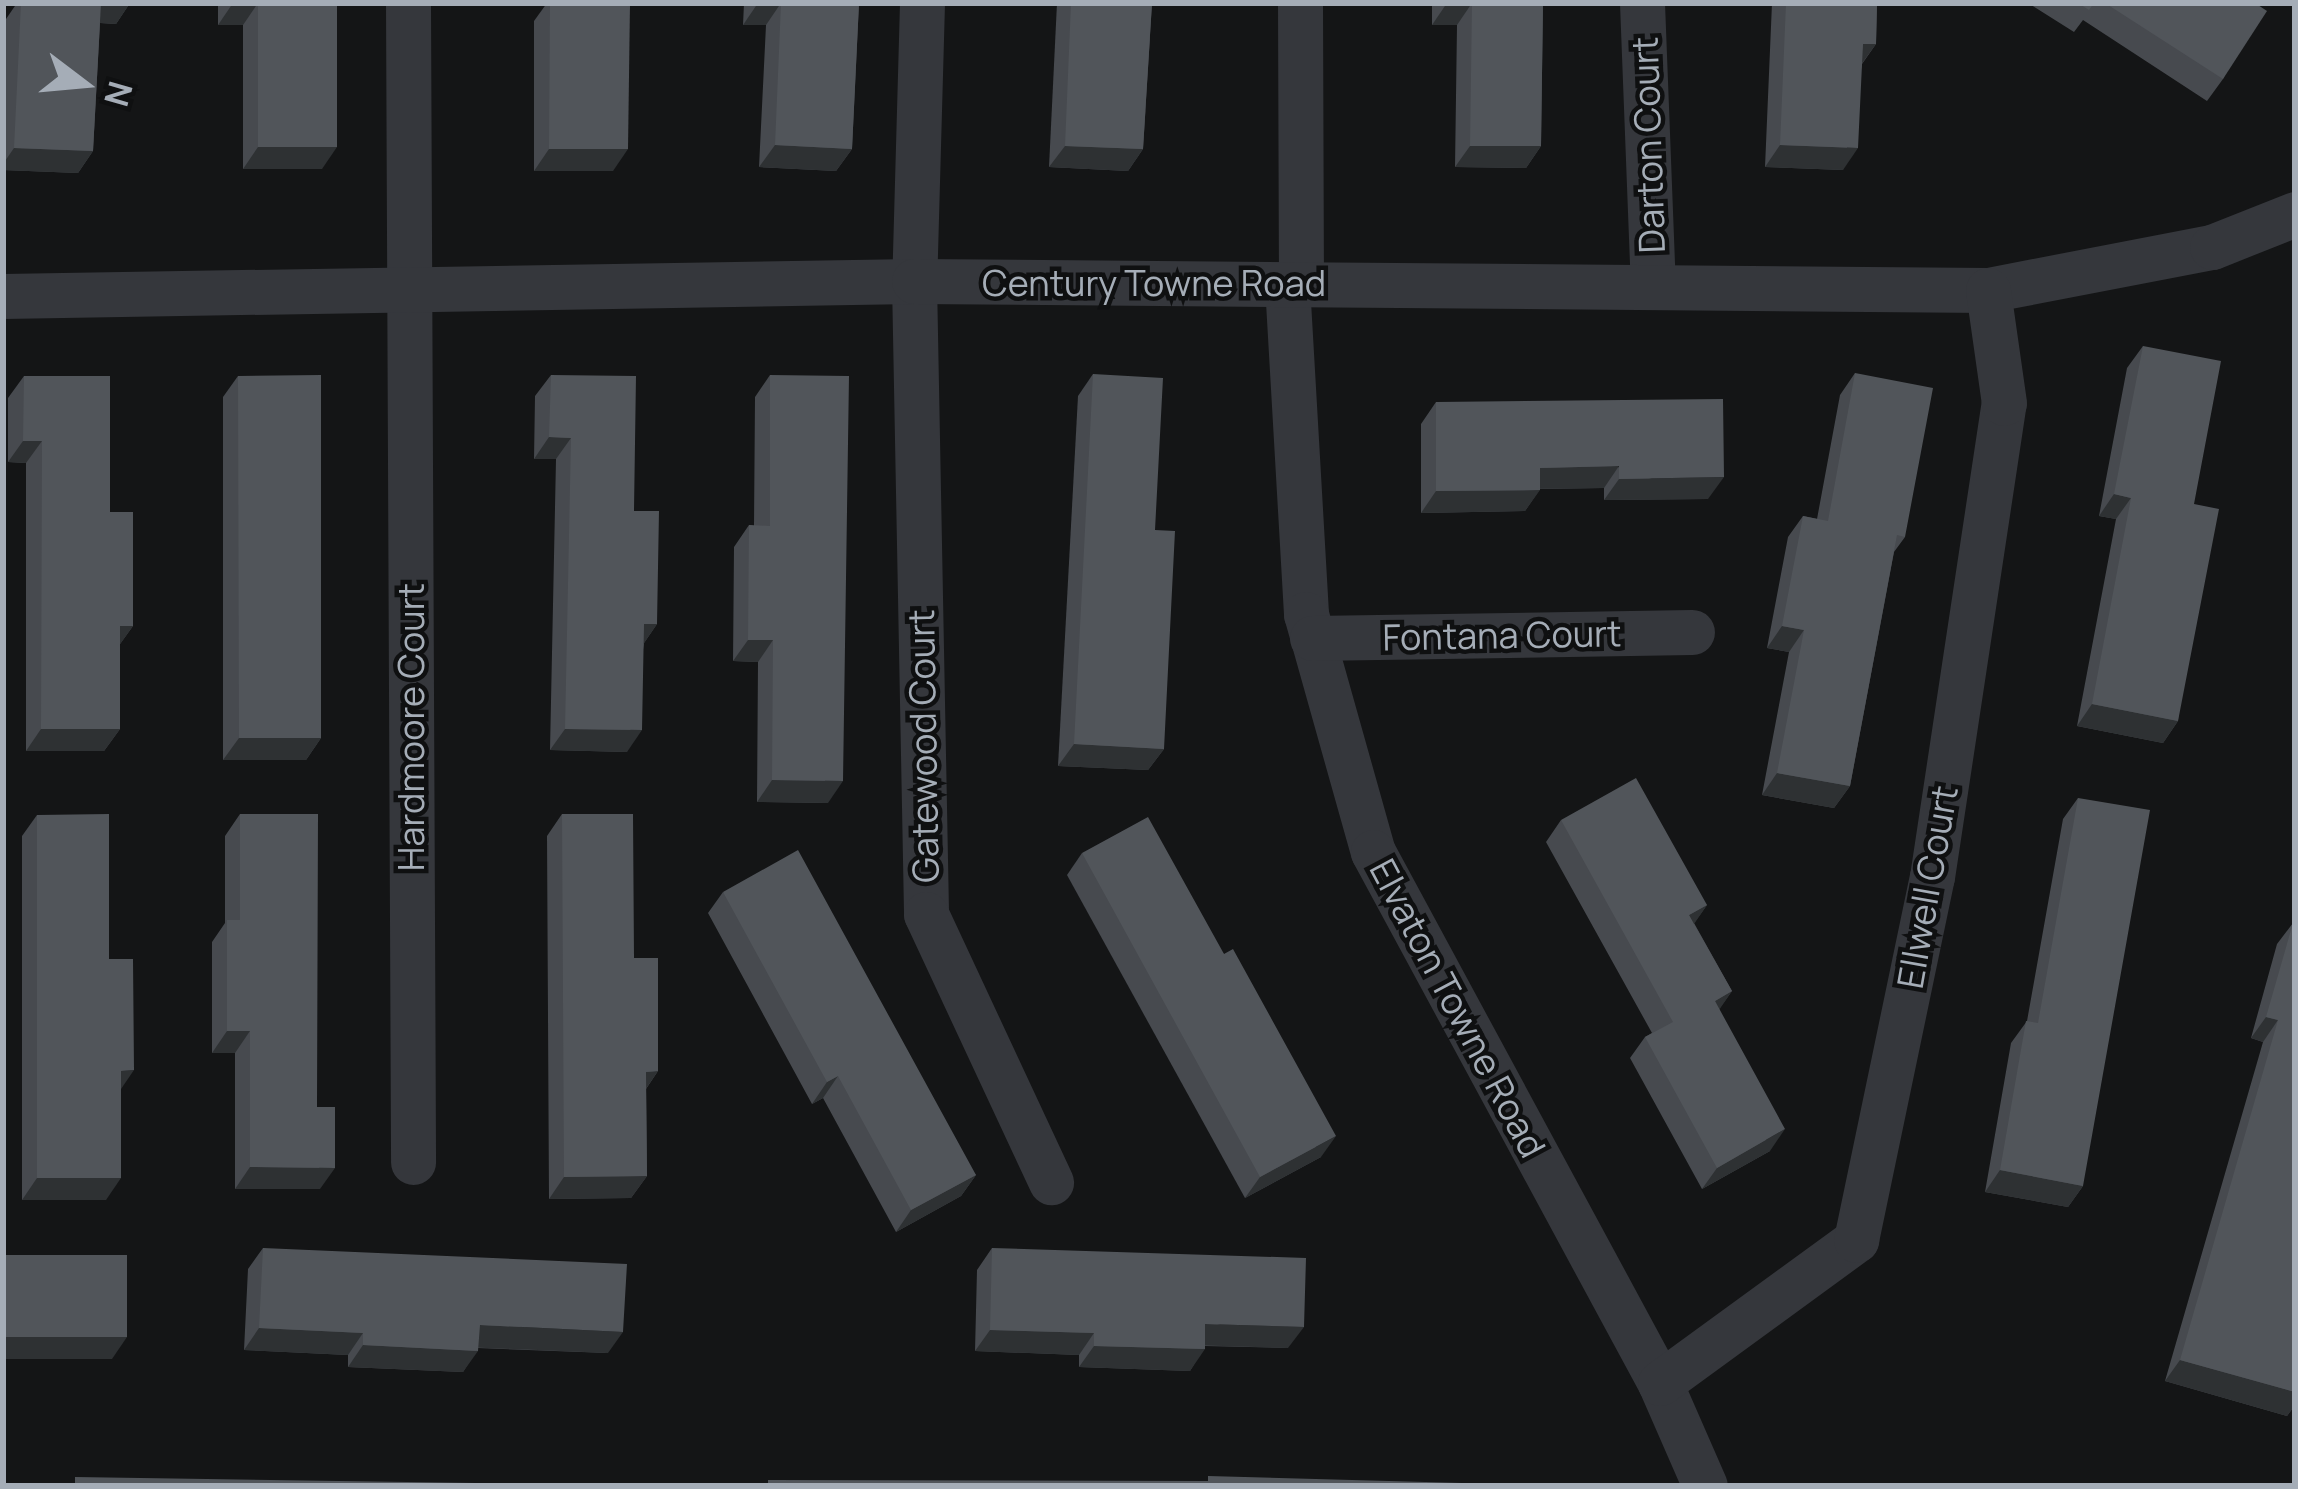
<!DOCTYPE html>
<style>
body{margin:0}
#map{position:relative;width:2298px;height:1489px;overflow:hidden;background:#141516;font-family:Manrope,sans-serif}
div>[style]{position:absolute}
.street>*{height:45px;margin:-22.5px;padding:0 22.5px;transform-origin:22.5px;border-radius:22.5px;background:#35373c}
.wall>*{inset:0;background:#474a4f}
.shaded-wall>*{inset:0;background:#2e3133}
.building>*{inset:0;background:#51555a}
span{translate:-50% -50%;white-space:nowrap;text-align:center;line-height:1.15;-webkit-text-stroke:9px #0f1011;paint-order:stroke}
.street-label{font-size:36px;color:#a5adb7}
.frame{position:absolute;inset:0;border:6px solid #a5adb7;pointer-events:none}
.north{position:absolute;left:24px;top:24px;width:120px;height:120px;-webkit-text-stroke:9px #0f1011;paint-order:stroke;rotate:106deg;font-size:33px;font-weight:700;line-height:48px;text-align:center;color:#a5adb7}
.north::after{content:'';display:block;margin:auto;width:42px;height:54px;background:#a5adb7;clip-path:polygon(50% 0,100% 100%,50% 72%,0 100%)}
</style>
<div id="map">
<div class="street">
<div style="left:408px;top:3px;width:1159px;rotate:89.75deg"></div>
<div style="left:922px;top:3px;width:278px;rotate:91.6deg"></div>
<div style="left:914px;top:281px;width:633px;rotate:88.91deg"></div>
<div style="left:926px;top:914px;width:296px;rotate:65deg"></div>
<div style="left:1300px;top:3px;width:281px;rotate:89.8deg"></div>
<div style="left:1642px;top:3px;width:283px;rotate:87.8deg"></div>
<div style="left:1287px;top:284px;width:331px;rotate:86.7deg"></div>
<div style="left:1306px;top:614px;width:247px;rotate:74.3deg"></div>
<div style="left:1373px;top:852px;width:604px;rotate:61.61deg"></div>
<div style="left:1660px;top:1383px;width:112px;rotate:66.4deg"></div>
<div style="left:3px;top:296px;width:911px;rotate:-0.94deg"></div>
<div style="left:914px;top:281px;width:1074px;rotate:0.48deg"></div>
<div style="left:1988px;top:290px;width:228px;rotate:-10.9deg"></div>
<div style="left:2212px;top:247px;width:89px;rotate:-21.7deg"></div>
<div style="left:1312px;top:638px;width:380px;rotate:-0.9deg"></div>
<div style="left:1660px;top:1383px;width:243px;rotate:-36.1deg"></div>
<div style="left:1856px;top:1240px;width:371px;rotate:-78.2deg"></div>
<div style="left:1932px;top:877px;width:479px;rotate:-81.4deg"></div>
<div style="left:2004px;top:403px;width:114px;rotate:-98.1deg"></div>
</div>
<div class="wall">
<div style="clip-path:polygon(17px 3px,130px 3px,116px 24px,100px 23px,93px 151px,78px 173px,3px 170px,3px 83px,6px 19px)"></div>
<div style="clip-path:polygon(218px 3px,337px 3px,322px 169px,243px 169px,243px 25px,218px 25px)"></div>
<div style="clip-path:polygon(547px 3px,630px 3px,613px 171px,534px 171px,534px 21px)"></div>
<div style="clip-path:polygon(744px 3px,859px 3px,852px 149px,836px 171px,759px 167px,766px 25px,743px 25px)"></div>
<div style="clip-path:polygon(1057px 3px,1152px 3px,1143px 149px,1128px 171px,1049px 167px)"></div>
<div style="clip-path:polygon(1432px 3px,1543px 3px,1541px 146px,1526px 168px,1455px 167px,1457px 25px,1432px 25px)"></div>
<div style="clip-path:polygon(1772px 3px,1877px 3px,1876px 44px,1862px 64px,1843px 170px,1765px 167px)"></div>
<div style="clip-path:polygon(2028px 3px,2255px 3px,2223px 79px,2207px 101px,2083px 20px,2074px 32px)"></div>
<div style="clip-path:polygon(2143px 346px,2194px 504px,2178px 721px,2163px 743px,2077px 726px,2116px 519px,2099px 516px,2127px 368px)"></div>
<div style="clip-path:polygon(1855px 373px,1905px 537px,1894px 552px,1850px 786px,1834px 808px,1762px 795px,1789px 652px,1767px 648px,1788px 537px,1803px 516px,1817px 519px,1840px 395px)"></div>
<div style="clip-path:polygon(1093px 374px,1155px 530px,1164px 749px,1148px 770px,1058px 766px,1078px 396px)"></div>
<div style="clip-path:polygon(551px 375px,634px 511px,657px 624px,644px 643px,627px 752px,550px 750px,556px 459px,534px 459px,535px 396px)"></div>
<div style="clip-path:polygon(770px 375px,828px 803px,757px 802px,758px 662px,733px 661px,734px 547px,749px 525px,754px 526px,755px 397px)"></div>
<div style="clip-path:polygon(24px 376px,110px 512px,133px 626px,120px 644px,120px 729px,104px 751px,26px 751px,26px 463px,8px 462px,8px 398px)"></div>
<div style="clip-path:polygon(238px 376px,321px 738px,306px 760px,223px 760px,223px 397px)"></div>
<div style="clip-path:polygon(1436px 402px,1708px 499px,1604px 500px,1604px 488px,1540px 489px,1525px 511px,1421px 513px,1421px 424px)"></div>
<div style="clip-path:polygon(2078px 798px,2083px 1186px,2068px 1207px,1985px 1192px,2011px 1043px,2027px 1021px,2063px 819px)"></div>
<div style="clip-path:polygon(240px 814px,317px 1107px,320px 1189px,235px 1189px,235px 1053px,212px 1053px,212px 942px,225px 923px,225px 836px)"></div>
<div style="clip-path:polygon(562px 814px,634px 958px,658px 1071px,646px 1089px,647px 1176px,631px 1198px,549px 1199px,547px 836px)"></div>
<div style="clip-path:polygon(37px 815px,109px 959px,121px 1089px,106px 1200px,22px 1200px,22px 836px)"></div>
<div style="clip-path:polygon(1561px 820px,1707px 905px,1694px 923px,1732px 991px,1719px 1009px,1770px 1151px,1702px 1189px,1630px 1058px,1645px 1037px,1652px 1033px,1546px 842px)"></div>
<div style="clip-path:polygon(1082px 853px,1224px 954px,1321px 1157px,1245px 1198px,1067px 875px)"></div>
<div style="clip-path:polygon(723px 892px,976px 1175px,961px 1196px,896px 1232px,823px 1098px,812px 1104px,708px 913px)"></div>
<div style="clip-path:polygon(2293px 923px,2295px 923px,2295px 1405px,2287px 1416px,2165px 1381px,2263px 1042px,2251px 1038px,2277px 944px)"></div>
<div style="clip-path:polygon(263px 1248px,608px 1353px,478px 1348px,463px 1372px,348px 1367px,348px 1355px,244px 1350px,248px 1269px)"></div>
<div style="clip-path:polygon(992px 1248px,1288px 1348px,1205px 1346px,1190px 1371px,1079px 1367px,1079px 1355px,975px 1351px,977px 1270px)"></div>
</div>
<div class="shaded-wall">
<div style="clip-path:polygon(99px 3px,130px 3px,116px 24px,86px 22px)"></div>
<div style="clip-path:polygon(233px 3px,258px 3px,243px 25px,218px 25px)"></div>
<div style="clip-path:polygon(758px 3px,781px 3px,766px 25px,743px 25px)"></div>
<div style="clip-path:polygon(1447px 3px,1472px 3px,1457px 25px,1432px 25px)"></div>
<div style="clip-path:polygon(1863px 44px,1876px 44px,1860px 66px)"></div>
<div style="clip-path:polygon(775px 145px,852px 149px,836px 171px,759px 167px)"></div>
<div style="clip-path:polygon(1780px 145px,1858px 148px,1843px 170px,1765px 167px)"></div>
<div style="clip-path:polygon(1065px 146px,1143px 149px,1128px 171px,1049px 167px)"></div>
<div style="clip-path:polygon(1470px 146px,1541px 146px,1526px 168px,1455px 167px)"></div>
<div style="clip-path:polygon(258px 147px,337px 147px,322px 169px,243px 169px)"></div>
<div style="clip-path:polygon(14px 148px,93px 151px,78px 173px,3px 170px,3px 164px)"></div>
<div style="clip-path:polygon(549px 149px,628px 149px,613px 171px,534px 171px)"></div>
<div style="clip-path:polygon(549px 437px,571px 438px,556px 459px,534px 459px)"></div>
<div style="clip-path:polygon(23px 441px,42px 441px,26px 463px,8px 462px)"></div>
<div style="clip-path:polygon(1619px 466px,1604px 488px,1525px 489px,1540px 468px)"></div>
<div style="clip-path:polygon(1724px 477px,1708px 499px,1604px 500px,1619px 479px)"></div>
<div style="clip-path:polygon(1540px 490px,1525px 511px,1421px 513px,1436px 491px)"></div>
<div style="clip-path:polygon(2114px 494px,2131px 498px,2116px 519px,2099px 516px)"></div>
<div style="clip-path:polygon(644px 624px,657px 624px,642px 646px)"></div>
<div style="clip-path:polygon(120px 626px,133px 626px,118px 647px)"></div>
<div style="clip-path:polygon(1782px 626px,1804px 630px,1789px 652px,1767px 648px)"></div>
<div style="clip-path:polygon(748px 640px,773px 640px,758px 662px,733px 661px)"></div>
<div style="clip-path:polygon(2092px 704px,2178px 721px,2163px 743px,2077px 726px)"></div>
<div style="clip-path:polygon(41px 729px,120px 729px,104px 751px,26px 751px)"></div>
<div style="clip-path:polygon(565px 729px,642px 730px,627px 752px,550px 750px)"></div>
<div style="clip-path:polygon(239px 738px,321px 738px,306px 760px,223px 760px)"></div>
<div style="clip-path:polygon(1074px 744px,1164px 749px,1148px 770px,1058px 766px)"></div>
<div style="clip-path:polygon(1777px 773px,1850px 786px,1834px 808px,1762px 795px)"></div>
<div style="clip-path:polygon(772px 780px,843px 781px,828px 803px,757px 802px)"></div>
<div style="clip-path:polygon(1707px 905px,1692px 927px,1689px 915px)"></div>
<div style="clip-path:polygon(1732px 991px,1717px 1013px,1715px 1001px)"></div>
<div style="clip-path:polygon(2266px 1017px,2278px 1020px,2263px 1042px,2251px 1038px)"></div>
<div style="clip-path:polygon(227px 1031px,250px 1031px,235px 1053px,212px 1053px)"></div>
<div style="clip-path:polygon(134px 1070px,119px 1092px,121px 1071px)"></div>
<div style="clip-path:polygon(658px 1071px,643px 1093px,646px 1072px)"></div>
<div style="clip-path:polygon(838px 1076px,823px 1098px,812px 1104px,827px 1082px)"></div>
<div style="clip-path:polygon(1785px 1129px,1770px 1151px,1702px 1189px,1717px 1168px)"></div>
<div style="clip-path:polygon(1336px 1136px,1321px 1157px,1245px 1198px,1260px 1177px)"></div>
<div style="clip-path:polygon(250px 1167px,335px 1168px,320px 1189px,235px 1189px)"></div>
<div style="clip-path:polygon(2000px 1170px,2083px 1186px,2068px 1207px,1985px 1192px)"></div>
<div style="clip-path:polygon(976px 1175px,961px 1196px,896px 1232px,911px 1210px)"></div>
<div style="clip-path:polygon(647px 1176px,631px 1198px,549px 1199px,564px 1177px)"></div>
<div style="clip-path:polygon(37px 1178px,121px 1178px,106px 1200px,22px 1200px)"></div>
<div style="clip-path:polygon(1205px 1324px,1304px 1327px,1288px 1348px,1190px 1345px)"></div>
<div style="clip-path:polygon(480px 1325px,623px 1332px,608px 1353px,464px 1347px)"></div>
<div style="clip-path:polygon(259px 1328px,363px 1333px,348px 1355px,244px 1350px)"></div>
<div style="clip-path:polygon(990px 1330px,1094px 1333px,1079px 1355px,975px 1351px)"></div>
<div style="clip-path:polygon(3px 1337px,127px 1337px,112px 1359px,3px 1359px)"></div>
<div style="clip-path:polygon(363px 1345px,478px 1351px,463px 1372px,348px 1367px)"></div>
<div style="clip-path:polygon(1094px 1346px,1205px 1349px,1190px 1371px,1079px 1367px)"></div>
<div style="clip-path:polygon(2180px 1360px,2295px 1392px,2295px 1405px,2287px 1416px,2165px 1381px)"></div>
</div>
<div class="building">
<div style="clip-path:polygon(21px 3px,101px 3px,93px 151px,14px 148px)"></div>
<div style="clip-path:polygon(233px 3px,337px 3px,337px 147px,258px 147px,258px 3px)"></div>
<div style="clip-path:polygon(550px 3px,630px 3px,628px 149px,549px 149px)"></div>
<div style="clip-path:polygon(762px 3px,859px 3px,852px 149px,775px 145px,781px 3px)"></div>
<div style="clip-path:polygon(1071px 3px,1152px 3px,1143px 149px,1065px 146px)"></div>
<div style="clip-path:polygon(1447px 3px,1543px 3px,1541px 146px,1470px 146px,1472px 3px)"></div>
<div style="clip-path:polygon(1786px 3px,1877px 3px,1876px 44px,1863px 44px,1858px 148px,1780px 145px)"></div>
<div style="clip-path:polygon(2078px 3px,2094px 3px,2089px 10px)"></div>
<div style="clip-path:polygon(2105px 3px,2255px 3px,2267px 11px,2223px 79px)"></div>
<div style="clip-path:polygon(2143px 346px,2221px 361px,2194px 504px,2219px 509px,2178px 721px,2092px 704px,2131px 498px,2114px 494px)"></div>
<div style="clip-path:polygon(1855px 373px,1933px 388px,1905px 537px,1897px 535px,1850px 786px,1777px 773px,1804px 630px,1782px 626px,1803px 516px,1828px 521px)"></div>
<div style="clip-path:polygon(1093px 374px,1163px 378px,1155px 530px,1175px 531px,1164px 749px,1074px 744px)"></div>
<div style="clip-path:polygon(321px 375px,321px 738px,239px 738px,238px 376px)"></div>
<div style="clip-path:polygon(551px 375px,636px 376px,634px 511px,659px 511px,657px 624px,644px 624px,642px 730px,565px 729px,571px 438px,549px 437px)"></div>
<div style="clip-path:polygon(770px 375px,849px 376px,843px 781px,772px 780px,773px 640px,748px 640px,749px 525px,770px 526px)"></div>
<div style="clip-path:polygon(24px 376px,110px 376px,110px 512px,133px 512px,133px 626px,120px 626px,120px 729px,41px 729px,42px 441px,23px 441px)"></div>
<div style="clip-path:polygon(1723px 399px,1724px 477px,1619px 479px,1619px 466px,1540px 468px,1540px 490px,1436px 491px,1436px 402px)"></div>
<div style="clip-path:polygon(1636px 778px,1707px 905px,1689px 915px,1732px 991px,1715px 1001px,1785px 1129px,1717px 1168px,1645px 1037px,1673px 1022px,1561px 820px)"></div>
<div style="clip-path:polygon(2078px 798px,2150px 810px,2083px 1186px,2000px 1170px,2026px 1021px,2038px 1023px)"></div>
<div style="clip-path:polygon(109px 814px,109px 959px,133px 959px,134px 1070px,121px 1071px,121px 1178px,37px 1178px,37px 815px)"></div>
<div style="clip-path:polygon(240px 814px,318px 814px,317px 1107px,335px 1107px,335px 1168px,250px 1167px,250px 1031px,227px 1031px,227px 920px,240px 920px)"></div>
<div style="clip-path:polygon(562px 814px,633px 814px,634px 958px,658px 958px,658px 1071px,646px 1072px,647px 1176px,564px 1177px)"></div>
<div style="clip-path:polygon(1148px 817px,1224px 954px,1233px 949px,1336px 1136px,1260px 1177px,1082px 853px)"></div>
<div style="clip-path:polygon(798px 850px,976px 1175px,911px 1210px,838px 1076px,827px 1082px,723px 892px)"></div>
<div style="clip-path:polygon(2293px 923px,2295px 923px,2295px 1392px,2180px 1360px,2278px 1020px,2266px 1017px)"></div>
<div style="clip-path:polygon(263px 1248px,627px 1264px,623px 1332px,480px 1325px,478px 1351px,363px 1345px,363px 1333px,259px 1328px)"></div>
<div style="clip-path:polygon(992px 1248px,1306px 1258px,1304px 1327px,1205px 1324px,1205px 1349px,1094px 1346px,1094px 1333px,990px 1330px)"></div>
<div style="clip-path:polygon(3px 1255px,127px 1255px,127px 1337px,3px 1337px)"></div>
<div style="clip-path:polygon(1208px 1476px,1575px 1486px,768px 1486px,768px 1480px,1208px 1481px)"></div>
<div style="clip-path:polygon(75px 1477px,683px 1486px,75px 1486px)"></div>
</div>
<div class="street-label">
<span style="left:1648px;top:145px;rotate:-92deg">Darton Court</span>
<span style="left:1154px;top:283px">Century Towne Road</span>
<span style="left:1502px;top:635px;rotate:-1deg">Fontana Court</span>
<span style="left:411px;top:727px;rotate:-90deg">Hardmoore Court</span>
<span style="left:923px;top:746px;rotate:-91deg">Gatewood Court</span>
<span style="left:1927px;top:887px;rotate:-80deg">Ellwell Court</span>
<span style="left:1458px;top:1008px;rotate:62deg">Elvaton Towne Road</span>
</div>
<div class="frame"></div>
<div class="north">N</div>
</div>
